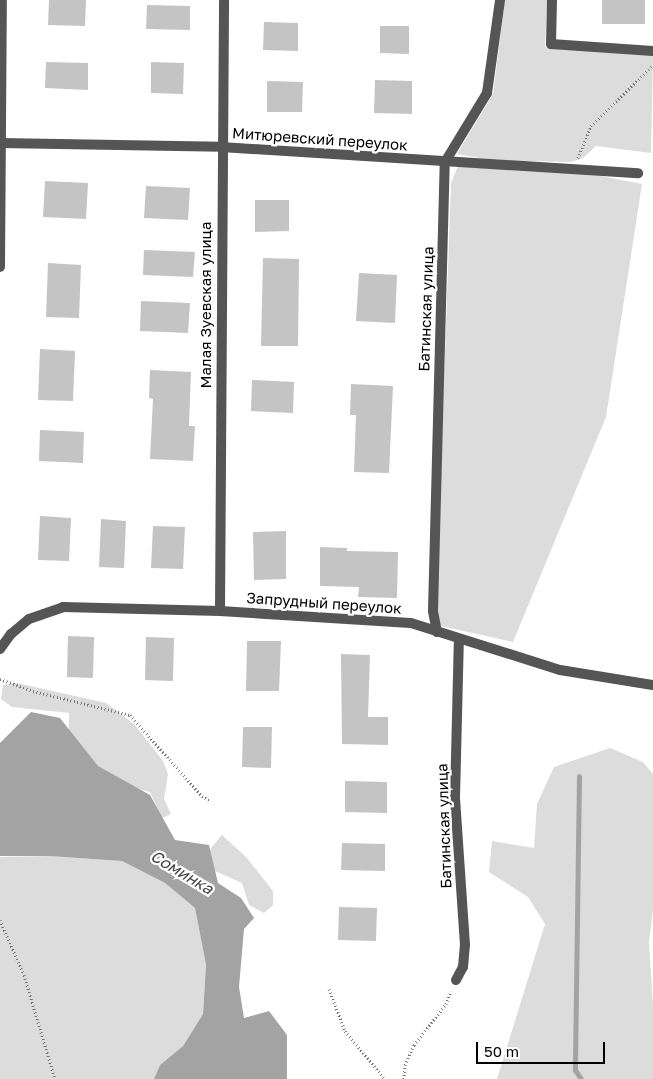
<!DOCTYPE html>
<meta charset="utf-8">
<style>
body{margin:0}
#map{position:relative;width:653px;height:1079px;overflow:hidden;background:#fff;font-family:"Golos Text",sans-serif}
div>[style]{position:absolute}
.green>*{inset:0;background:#dcdcdc}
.water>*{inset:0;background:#a3a3a3}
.stream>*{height:5px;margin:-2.5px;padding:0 2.5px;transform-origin:2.5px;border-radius:2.5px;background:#a3a3a3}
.building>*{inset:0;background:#c4c4c4}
.path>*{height:3px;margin-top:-1.5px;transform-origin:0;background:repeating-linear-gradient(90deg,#777 0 1px,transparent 0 3.5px)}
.street>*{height:10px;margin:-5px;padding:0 5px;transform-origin:5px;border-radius:5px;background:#555}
span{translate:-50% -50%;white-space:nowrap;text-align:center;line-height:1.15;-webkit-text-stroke:4.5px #fff;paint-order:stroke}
.street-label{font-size:15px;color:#000}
.water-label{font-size:16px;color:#444;font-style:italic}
.scale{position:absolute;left:476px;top:1042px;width:129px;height:22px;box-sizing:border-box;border:2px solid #000;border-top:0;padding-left:6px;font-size:15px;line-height:18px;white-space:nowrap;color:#000;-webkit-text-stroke:4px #fff;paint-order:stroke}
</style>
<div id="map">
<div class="green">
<div style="clip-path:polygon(505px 0,547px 0,545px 47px,653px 55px,651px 153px,596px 146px,583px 158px,571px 162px,491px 160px,457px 154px,493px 94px)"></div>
<div style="clip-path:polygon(458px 166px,585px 173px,642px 184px,606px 417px,513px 642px,441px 626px,436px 611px,451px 183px)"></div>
<div style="clip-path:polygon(17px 683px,106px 703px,134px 724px,163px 761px,168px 774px,164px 799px,171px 814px,162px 818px,150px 792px,124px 785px,92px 765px,69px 731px,69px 713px,12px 707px,1px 699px,3px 685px)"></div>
<div style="clip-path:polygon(610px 748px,643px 762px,653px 774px,653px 910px,649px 942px,653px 1006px,653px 1079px,497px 1079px,545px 924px,528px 897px,489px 872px,492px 841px,534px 848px,537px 804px,554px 767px)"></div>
<div style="clip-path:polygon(222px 835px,246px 857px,273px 891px,273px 905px,264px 913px,249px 905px,242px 883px,206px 867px,211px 848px)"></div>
<div style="clip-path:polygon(49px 856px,122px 861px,165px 883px,195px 908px,206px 965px,203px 1014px,183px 1046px,160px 1065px,154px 1079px,0 1079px,0 857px)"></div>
</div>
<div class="water">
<div style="clip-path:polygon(31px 712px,60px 718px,98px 766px,150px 795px,175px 840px,209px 845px,218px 883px,241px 898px,254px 918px,244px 929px,239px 987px,244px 1018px,269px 1011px,287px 1035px,287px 1079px,154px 1079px,160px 1065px,183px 1046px,203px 1014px,206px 965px,195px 908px,165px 883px,122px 861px,49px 856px,0 856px,0 743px)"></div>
</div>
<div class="stream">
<div style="left:579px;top:776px;width:294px;rotate:90.8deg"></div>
<div style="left:575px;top:1070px;width:11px;rotate:56deg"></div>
</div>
<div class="building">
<div style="clip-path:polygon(49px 0,86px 0,85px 26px,48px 25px)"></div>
<div style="clip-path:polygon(602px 0,645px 0,645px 24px,602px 24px)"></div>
<div style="clip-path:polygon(147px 5px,190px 6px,190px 30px,146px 29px)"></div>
<div style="clip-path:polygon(264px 22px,298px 23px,298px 51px,263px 50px)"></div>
<div style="clip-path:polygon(380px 26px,409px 26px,409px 54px,380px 53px)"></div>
<div style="clip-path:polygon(46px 62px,88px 63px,88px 90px,45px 88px)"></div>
<div style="clip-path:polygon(151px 62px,184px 63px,183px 94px,151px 93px)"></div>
<div style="clip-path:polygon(375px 80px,412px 81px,412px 114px,374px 113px)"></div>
<div style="clip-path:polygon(267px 81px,303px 82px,302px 112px,267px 112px)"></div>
<div style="clip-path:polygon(45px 181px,88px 183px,86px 219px,43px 217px)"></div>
<div style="clip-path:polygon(146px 186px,190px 188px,188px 220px,144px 218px)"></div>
<div style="clip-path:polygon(255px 200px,289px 200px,289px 231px,255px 232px)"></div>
<div style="clip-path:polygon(144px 250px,195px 252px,193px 277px,143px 275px)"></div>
<div style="clip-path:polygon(263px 258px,299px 259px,298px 346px,261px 346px)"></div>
<div style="clip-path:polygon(48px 263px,81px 265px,79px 318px,46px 317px)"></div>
<div style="clip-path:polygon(359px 273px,397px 275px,395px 323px,356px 321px)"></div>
<div style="clip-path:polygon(141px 301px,190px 303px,188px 333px,140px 331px)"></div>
<div style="clip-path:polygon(40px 349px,75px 351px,73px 401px,38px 400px)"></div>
<div style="clip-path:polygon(150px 370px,191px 372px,189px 426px,195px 426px,193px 461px,150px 459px,153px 399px,149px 398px)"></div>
<div style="clip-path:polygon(252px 380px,294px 382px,293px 413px,251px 411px)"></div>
<div style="clip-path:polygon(351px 384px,393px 386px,389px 473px,354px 472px,356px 415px,350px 415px)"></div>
<div style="clip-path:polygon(40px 430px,84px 432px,83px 463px,39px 461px)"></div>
<div style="clip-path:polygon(40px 516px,71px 518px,69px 561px,38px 560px)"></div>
<div style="clip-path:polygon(101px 519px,126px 521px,124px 568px,99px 567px)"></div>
<div style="clip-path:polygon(153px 526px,185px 527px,183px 569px,151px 568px)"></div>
<div style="clip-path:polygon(286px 531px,286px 579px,254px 580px,253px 532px)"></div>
<div style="clip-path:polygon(320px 547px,347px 548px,347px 551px,398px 552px,397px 598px,358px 597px,359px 587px,320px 586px)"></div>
<div style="clip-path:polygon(68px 636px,94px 637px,93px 678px,67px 677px)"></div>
<div style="clip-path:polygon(146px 637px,174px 638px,173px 681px,145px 680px)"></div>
<div style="clip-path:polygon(247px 641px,281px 641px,279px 691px,246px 691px)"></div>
<div style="clip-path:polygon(341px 654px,370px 655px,368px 717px,388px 717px,388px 745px,342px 744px)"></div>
<div style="clip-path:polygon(243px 727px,272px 727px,271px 768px,242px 767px)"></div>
<div style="clip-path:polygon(345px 781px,387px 782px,387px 813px,345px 812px)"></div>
<div style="clip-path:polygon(342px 843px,385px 844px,385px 871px,341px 870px)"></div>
<div style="clip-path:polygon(339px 907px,377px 908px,376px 941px,338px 940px)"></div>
</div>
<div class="path">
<div style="left:578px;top:158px;width:35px;rotate:-68deg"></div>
<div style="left:591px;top:126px;width:87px;rotate:-44.5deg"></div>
<div style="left:0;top:679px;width:35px;rotate:20deg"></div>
<div style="left:33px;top:691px;width:100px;rotate:13.9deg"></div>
<div style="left:130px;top:715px;width:108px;rotate:48.4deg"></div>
<div style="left:202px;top:796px;width:10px;rotate:29deg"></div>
<div style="left:0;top:920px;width:60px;rotate:66.4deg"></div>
<div style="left:24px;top:975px;width:109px;rotate:73.4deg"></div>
<div style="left:329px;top:989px;width:45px;rotate:69.1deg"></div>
<div style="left:345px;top:1031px;width:62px;rotate:50.2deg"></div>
<div style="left:404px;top:1079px;width:14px;rotate:-86deg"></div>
<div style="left:405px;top:1065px;width:22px;rotate:-66deg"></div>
<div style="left:414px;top:1045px;width:52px;rotate:-52deg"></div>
<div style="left:446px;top:1004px;width:14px;rotate:-69deg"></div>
</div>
<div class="street">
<div style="left:552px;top:0;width:44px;rotate:91.3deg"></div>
<div style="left:551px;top:44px;width:102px;rotate:3.9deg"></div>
<div style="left:0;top:143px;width:221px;rotate:1deg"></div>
<div style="left:221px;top:147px;width:418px;rotate:3.6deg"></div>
<div style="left:0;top:267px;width:267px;rotate:-89.6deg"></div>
<div style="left:220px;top:611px;width:611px;rotate:-89.62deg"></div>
<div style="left:437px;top:632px;width:21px;rotate:-101deg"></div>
<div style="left:433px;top:611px;width:449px;rotate:-88.5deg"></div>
<div style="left:445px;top:162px;width:81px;rotate:-58.7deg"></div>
<div style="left:487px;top:93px;width:94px;rotate:-82deg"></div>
<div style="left:0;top:649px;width:19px;rotate:-54deg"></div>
<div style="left:11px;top:634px;width:23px;rotate:-40deg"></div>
<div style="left:29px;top:619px;width:36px;rotate:-19deg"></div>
<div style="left:63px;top:607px;width:157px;rotate:1.5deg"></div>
<div style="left:220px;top:611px;width:191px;rotate:3.6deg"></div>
<div style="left:411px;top:623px;width:156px;rotate:17.5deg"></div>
<div style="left:560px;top:670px;width:94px;rotate:9.2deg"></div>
<div style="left:456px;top:980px;width:15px;rotate:-62deg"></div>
<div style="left:463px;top:967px;width:22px;rotate:-85deg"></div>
<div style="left:465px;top:945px;width:147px;rotate:-93.9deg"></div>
<div style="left:455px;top:798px;width:159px;rotate:-88.6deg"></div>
</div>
<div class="street-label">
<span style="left:320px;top:139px;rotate:4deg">Митюревский переулок</span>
<span style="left:206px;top:305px;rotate:-90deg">Малая Зуевская улица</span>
<span style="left:426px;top:309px;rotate:-88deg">Батинская улица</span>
<span style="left:324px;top:603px;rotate:4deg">Запрудный переулок</span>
<span style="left:444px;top:826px;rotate:-92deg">Батинская улица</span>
</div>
<div class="water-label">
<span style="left:182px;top:872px;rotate:31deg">Соминка</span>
</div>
<div class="scale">50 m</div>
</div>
